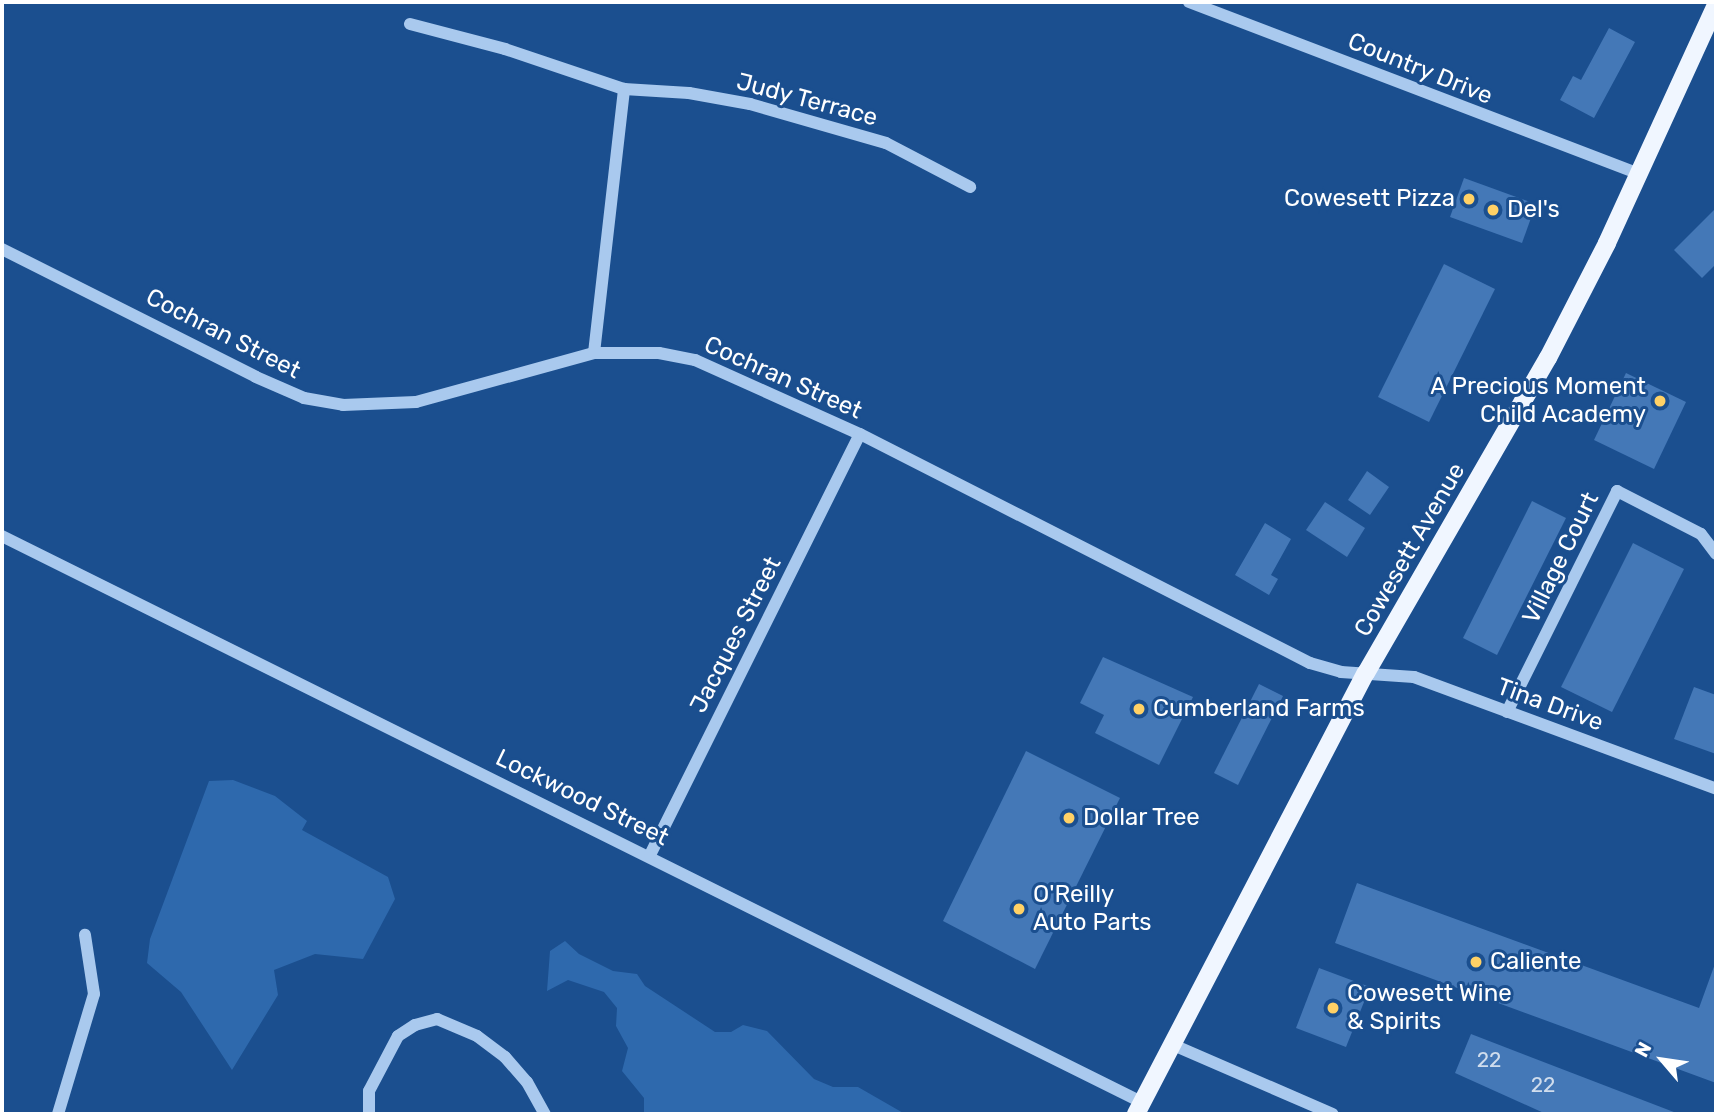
<!DOCTYPE html>
<style>
body{margin:0}
#map{position:relative;width:1718px;height:1116px;overflow:hidden;background:#1b4f8f;font-family:Rubik,sans-serif}
div>[style]{position:absolute}
.green>*{inset:0;background:#2e69ad}
.building>*{inset:0;background:#4478b7}
.minor>*{height:12px;margin:-6px;padding:0 6px;transform-origin:6px;border-radius:6px;background:#a9c9ee}
.major>*{height:18px;margin:-9px;padding:0 9px;transform-origin:9px;border-radius:9px;background:#f0f6ff}
.dots>*{width:19px;height:19px;translate:-50% -50%;box-sizing:border-box;border:4px solid #1b4f8f;border-radius:50%}
span{translate:-50% -50%;white-space:nowrap;text-align:center;line-height:1.15;-webkit-text-stroke:6px #1b4f8f;paint-order:stroke}
.number-label{font-size:21px;color:#d0dded}
.number-label span{-webkit-text-stroke-width:0}
.street-label{font-size:24px;color:#fff}
.poi-label{font-size:24px;color:#fff}
.right{translate:-100% -50%;text-align:right}
.left{translate:0 -50%;text-align:left}
.frame{position:absolute;inset:0;border:4px solid #fff;pointer-events:none}
.north{position:absolute;left:1627px;top:1025px;width:70px;height:70px;-webkit-text-stroke:5px #1b4f8f;paint-order:stroke;rotate:299deg;font-size:19px;font-weight:700;line-height:28px;text-align:center;color:#fff}
.north::after{content:'';display:block;margin:auto;width:24px;height:32px;background:#fff;clip-path:polygon(50% 0,100% 100%,50% 72%,0 100%)}
</style>
<div id="map">
<div class="green">
<div style="clip-path:polygon(233px 780px,275px 796px,307px 821px,302px 830px,388px 877px,395px 899px,363px 959px,315px 954px,274px 970px,278px 995px,232px 1070px,181px 992px,147px 963px,150px 939px,209px 781px)"></div>
<div style="clip-path:polygon(565px 941px,579px 954px,613px 971px,637px 974px,645px 986px,715px 1032px,731px 1032px,743px 1025px,767px 1031px,814px 1079px,833px 1087px,858px 1087px,905px 1114px,644px 1114px,644px 1098px,622px 1071px,628px 1048px,616px 1026px,617px 1008px,604px 992px,568px 980px,547px 991px,550px 951px)"></div>
</div>
<div class="building">
<div style="clip-path:polygon(1609px 28px,1635px 42px,1594px 118px,1560px 100px,1573px 76px,1581px 80px)"></div>
<div style="clip-path:polygon(1464px 178px,1536px 204px,1522px 243px,1450px 217px)"></div>
<div style="clip-path:polygon(1716px 208px,1716px 264px,1702px 278px,1674px 250px)"></div>
<div style="clip-path:polygon(1444px 264px,1495px 289px,1429px 422px,1378px 397px)"></div>
<div style="clip-path:polygon(1626px 373px,1686px 402px,1654px 469px,1594px 440px)"></div>
<div style="clip-path:polygon(1367px 471px,1389px 487px,1370px 515px,1348px 500px)"></div>
<div style="clip-path:polygon(1532px 501px,1566px 518px,1497px 655px,1463px 638px)"></div>
<div style="clip-path:polygon(1325px 502px,1365px 528px,1347px 557px,1306px 530px)"></div>
<div style="clip-path:polygon(1265px 523px,1291px 539px,1271px 575px,1278px 579px,1269px 595px,1235px 575px)"></div>
<div style="clip-path:polygon(1633px 543px,1684px 569px,1612px 712px,1561px 687px)"></div>
<div style="clip-path:polygon(1103px 657px,1193px 697px,1159px 765px,1095px 733px,1104px 715px,1080px 703px)"></div>
<div style="clip-path:polygon(1259px 684px,1283px 696px,1238px 785px,1214px 773px)"></div>
<div style="clip-path:polygon(1694px 687px,1716px 695px,1716px 754px,1674px 739px)"></div>
<div style="clip-path:polygon(1026px 751px,1120px 798px,1035px 969px,943px 921px)"></div>
<div style="clip-path:polygon(1357px 883px,1699px 1008px,1716px 961px,1716px 1083px,1335px 943px)"></div>
<div style="clip-path:polygon(1319px 968px,1370px 987px,1346px 1047px,1296px 1028px)"></div>
<div style="clip-path:polygon(1471px 1034px,1679px 1114px,1546px 1114px,1455px 1073px)"></div>
</div>
<div class="minor">
<div style="left:1189px;top:2px;width:480px;rotate:20.9deg"></div>
<div style="left:410px;top:24px;width:98px;rotate:14.7deg"></div>
<div style="left:505px;top:49px;width:126px;rotate:18.6deg"></div>
<div style="left:624px;top:89px;width:65px;rotate:3.5deg"></div>
<div style="left:689px;top:93px;width:62px;rotate:10.2deg"></div>
<div style="left:750px;top:104px;width:141px;rotate:16deg"></div>
<div style="left:886px;top:143px;width:95px;rotate:27.6deg"></div>
<div style="left:2px;top:249px;width:284px;rotate:26.7deg"></div>
<div style="left:256px;top:377px;width:52px;rotate:23.6deg"></div>
<div style="left:304px;top:398px;width:40px;rotate:10deg"></div>
<div style="left:343px;top:405px;width:73px;rotate:-2.4deg"></div>
<div style="left:416px;top:402px;width:185px;rotate:-15.4deg"></div>
<div style="left:594px;top:353px;width:65px"></div>
<div style="left:659px;top:353px;width:37px;rotate:11deg"></div>
<div style="left:695px;top:360px;width:181px;rotate:24.2deg"></div>
<div style="left:860px;top:434px;width:505px;rotate:26.97deg"></div>
<div style="left:1310px;top:663px;width:32px;rotate:16deg"></div>
<div style="left:1341px;top:672px;width:73px;rotate:3.9deg"></div>
<div style="left:1414px;top:677px;width:322px;rotate:20.3deg"></div>
<div style="left:594px;top:353px;width:266px;rotate:-83.5deg"></div>
<div style="left:2px;top:536px;width:1272px;rotate:26.42deg"></div>
<div style="left:1507px;top:712px;width:247px;rotate:-63.5deg"></div>
<div style="left:1617px;top:491px;width:94px;rotate:27.1deg"></div>
<div style="left:1701px;top:534px;width:25px;rotate:53deg"></div>
<div style="left:650px;top:855px;width:470px;rotate:-63.5deg"></div>
<div style="left:1171px;top:1044px;width:176px;rotate:23.4deg"></div>
<div style="left:58px;top:1114px;width:125px;rotate:-73.3deg"></div>
<div style="left:94px;top:994px;width:60px;rotate:-98.7deg"></div>
<div style="left:369px;top:1114px;width:23px;rotate:-90deg"></div>
<div style="left:369px;top:1091px;width:62px;rotate:-62.2deg"></div>
<div style="left:398px;top:1036px;width:20px;rotate:-33deg"></div>
<div style="left:415px;top:1025px;width:23px;rotate:-15deg"></div>
<div style="left:437px;top:1019px;width:43px;rotate:23deg"></div>
<div style="left:477px;top:1036px;width:35px;rotate:37deg"></div>
<div style="left:505px;top:1057px;width:33px;rotate:49deg"></div>
<div style="left:527px;top:1082px;width:37px;rotate:61deg"></div>
</div>
<div class="major">
<div style="left:1136px;top:1114px;width:497px;rotate:-62.5deg"></div>
<div style="left:1366px;top:673px;width:364px;rotate:-60deg"></div>
<div style="left:1548px;top:358px;width:129px;rotate:-62.8deg"></div>
<div style="left:1607px;top:243px;width:262px;rotate:-65.4deg"></div>
</div>
<div class="dots">
<div style="left:1469px;top:199px;background:#ffd166"></div>
<div style="left:1493px;top:210px;background:#ffd166"></div>
<div style="left:1660px;top:401px;background:#ffd166"></div>
<div style="left:1139px;top:709px;background:#ffd166"></div>
<div style="left:1069px;top:818px;background:#ffd166"></div>
<div style="left:1019px;top:909px;background:#ffd166"></div>
<div style="left:1476px;top:962px;background:#ffd166"></div>
<div style="left:1333px;top:1008px;background:#ffd166"></div>
</div>
<div class="number-label">
<span style="left:1489px;top:1060px">22</span>
<span style="left:1543px;top:1085px">22</span>
</div>
<div class="street-label">
<span style="left:1420px;top:69px;rotate:22deg">Country Drive</span>
<span style="left:807px;top:100px;rotate:15deg">Judy Terrace</span>
<span style="left:223px;top:334px;rotate:27deg">Cochran Street</span>
<span style="left:783px;top:378px;rotate:24deg">Cochran Street</span>
<span style="left:1410px;top:550px;rotate:-60deg">Cowesett Avenue</span>
<span style="left:1561px;top:558px;rotate:-64deg">Village Court</span>
<span style="left:736px;top:635px;rotate:-63deg">Jacques Street</span>
<span style="left:1550px;top:705px;rotate:20deg">Tina Drive</span>
<span style="left:582px;top:798px;rotate:26deg">Lockwood Street</span>
</div>
<div class="poi-label">
<span class="right" style="left:1455px;top:199px">Cowesett Pizza</span>
<span class="left" style="left:1507px;top:210px">Del's</span>
<span class="right" style="left:1646px;top:401px">A Precious Moment<br>Child Academy</span>
<span class="left" style="left:1153px;top:709px">Cumberland Farms</span>
<span class="left" style="left:1083px;top:818px">Dollar Tree</span>
<span class="left" style="left:1033px;top:909px">O'Reilly<br>Auto Parts</span>
<span class="left" style="left:1490px;top:962px">Caliente</span>
<span class="left" style="left:1347px;top:1008px">Cowesett Wine<br>&amp; Spirits</span>
</div>
<div class="frame"></div>
<div class="north">N</div>
</div>
